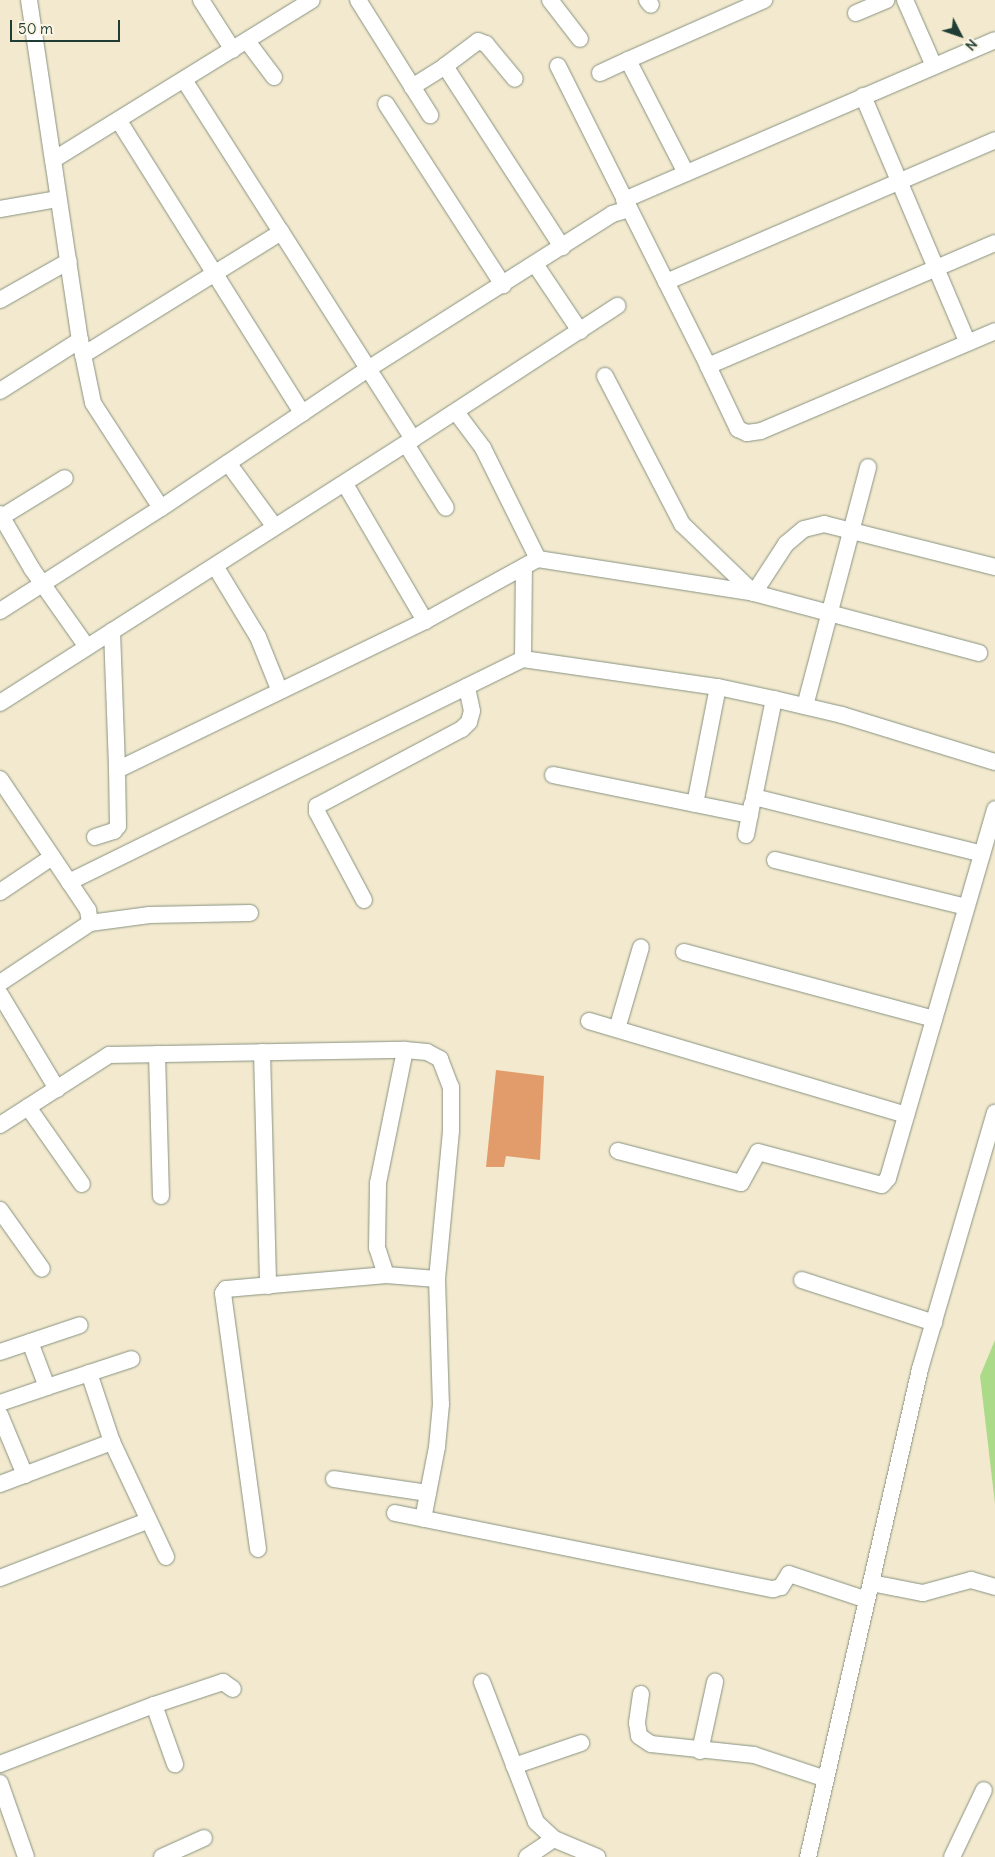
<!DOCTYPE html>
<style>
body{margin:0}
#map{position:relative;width:995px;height:1857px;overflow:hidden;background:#f2e9ce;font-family:Delius,sans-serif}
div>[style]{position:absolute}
.green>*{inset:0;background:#abdb89}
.building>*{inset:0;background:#e29c6c}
.roads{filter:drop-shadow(0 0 1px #889381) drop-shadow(0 0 1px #889381)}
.minor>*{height:16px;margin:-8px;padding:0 8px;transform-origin:8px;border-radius:8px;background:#fff}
span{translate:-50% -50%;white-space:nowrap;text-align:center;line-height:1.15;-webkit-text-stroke:4.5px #fcf5e5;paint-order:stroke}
.north{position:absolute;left:935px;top:10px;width:50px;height:50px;-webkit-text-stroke:4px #fcf5e5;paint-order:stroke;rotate:131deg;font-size:14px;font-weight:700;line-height:20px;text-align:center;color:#1f3d34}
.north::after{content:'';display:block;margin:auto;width:18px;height:22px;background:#1f3d34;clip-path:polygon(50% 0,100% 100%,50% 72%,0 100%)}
.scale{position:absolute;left:10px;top:20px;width:110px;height:22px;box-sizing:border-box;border:2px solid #1f3d34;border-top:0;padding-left:6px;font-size:15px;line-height:18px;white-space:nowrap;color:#1f3d34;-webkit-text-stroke:4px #fcf5e5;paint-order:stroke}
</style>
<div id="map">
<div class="green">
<div style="clip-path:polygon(995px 1340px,995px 1504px,980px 1376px)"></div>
</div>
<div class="building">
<div style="clip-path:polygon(496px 1070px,544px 1076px,540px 1160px,506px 1156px,504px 1167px,486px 1167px)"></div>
</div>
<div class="roads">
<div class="minor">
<div style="left:29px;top:0;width:162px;rotate:81.5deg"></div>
<div style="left:53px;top:160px;width:304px;rotate:-31.7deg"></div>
<div style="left:201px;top:0;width:59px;rotate:57.4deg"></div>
<div style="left:358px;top:0;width:136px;rotate:57.9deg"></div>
<div style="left:550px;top:0;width:49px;rotate:52.4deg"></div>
<div style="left:647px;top:0;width:6px;rotate:51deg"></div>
<div style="left:905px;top:0;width:72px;rotate:66.3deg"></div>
<div style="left:856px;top:13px;width:33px;rotate:-23deg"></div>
<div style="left:247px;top:41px;width:45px;rotate:53.1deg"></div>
<div style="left:445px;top:66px;width:41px;rotate:-37.1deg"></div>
<div style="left:478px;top:41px;width:9px;rotate:21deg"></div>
<div style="left:486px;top:44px;width:45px;rotate:50.4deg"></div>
<div style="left:558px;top:66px;width:335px;rotate:63.4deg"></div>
<div style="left:708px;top:366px;width:312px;rotate:-23.2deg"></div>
<div style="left:600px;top:73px;width:31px;rotate:-25deg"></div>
<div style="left:412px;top:87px;width:39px;rotate:-32deg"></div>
<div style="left:445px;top:66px;width:216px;rotate:57.1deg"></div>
<div style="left:863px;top:96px;width:268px;rotate:67deg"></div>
<div style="left:386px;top:104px;width:216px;rotate:57.1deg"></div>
<div style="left:119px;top:121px;width:345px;rotate:57.9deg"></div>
<div style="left:53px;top:160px;width:182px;rotate:81.5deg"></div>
<div style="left:80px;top:340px;width:64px;rotate:78.3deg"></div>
<div style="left:93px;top:403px;width:125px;rotate:57.1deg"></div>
<div style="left:161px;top:508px;width:249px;rotate:-33.9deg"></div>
<div style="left:368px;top:369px;width:289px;rotate:-32.4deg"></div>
<div style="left:612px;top:214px;width:18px;rotate:-16deg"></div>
<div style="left:686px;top:173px;width:127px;rotate:-117.2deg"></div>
<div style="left:628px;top:60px;width:149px;rotate:-23.8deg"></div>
<div style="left:624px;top:200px;width:404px;rotate:-23.3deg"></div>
<div style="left:0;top:209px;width:59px;rotate:-9.8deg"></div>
<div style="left:535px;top:264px;width:81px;rotate:56.1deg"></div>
<div style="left:666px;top:282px;width:358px;rotate:-23.3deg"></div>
<div style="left:0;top:300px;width:79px;rotate:-29.5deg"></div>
<div style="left:83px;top:355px;width:233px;rotate:-31.8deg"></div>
<div style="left:281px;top:232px;width:180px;rotate:-122.5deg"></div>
<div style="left:708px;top:366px;width:70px;rotate:64.5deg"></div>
<div style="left:738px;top:429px;width:10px;rotate:24deg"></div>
<div style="left:747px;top:433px;width:14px;rotate:-8deg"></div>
<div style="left:761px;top:431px;width:254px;rotate:-23.1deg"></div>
<div style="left:605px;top:376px;width:167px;rotate:62.5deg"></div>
<div style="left:682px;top:524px;width:100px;rotate:43.8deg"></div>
<div style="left:754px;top:593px;width:59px;rotate:-56.9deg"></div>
<div style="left:786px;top:544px;width:23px;rotate:-40deg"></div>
<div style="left:804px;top:529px;width:21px;rotate:-14deg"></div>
<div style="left:824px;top:524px;width:176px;rotate:14.1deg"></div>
<div style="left:0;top:391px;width:95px;rotate:-32.5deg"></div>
<div style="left:413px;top:439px;width:244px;rotate:-33.1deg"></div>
<div style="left:406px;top:444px;width:75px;rotate:58deg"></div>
<div style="left:228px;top:463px;width:79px;rotate:53.7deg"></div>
<div style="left:345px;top:484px;width:159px;rotate:59.7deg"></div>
<div style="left:0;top:514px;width:64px;rotate:59.8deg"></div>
<div style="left:32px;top:569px;width:95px;rotate:54.8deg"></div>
<div style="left:0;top:518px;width:76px;rotate:-31.6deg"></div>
<div style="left:538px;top:559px;width:219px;rotate:8.9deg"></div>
<div style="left:754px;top:593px;width:233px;rotate:14.9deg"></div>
<div style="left:215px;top:566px;width:83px;rotate:58.8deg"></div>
<div style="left:258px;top:637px;width:56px;rotate:68deg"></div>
<div style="left:0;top:611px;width:191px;rotate:-32.6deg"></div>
<div style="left:112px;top:631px;width:139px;rotate:87.9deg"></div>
<div style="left:117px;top:770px;width:342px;rotate:-25.8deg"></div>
<div style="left:425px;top:621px;width:129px;rotate:-28.8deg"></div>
<div style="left:538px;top:559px;width:124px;rotate:-116.4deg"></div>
<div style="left:483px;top:448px;width:45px;rotate:-126.9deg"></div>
<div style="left:523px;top:659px;width:92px;rotate:-89.4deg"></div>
<div style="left:774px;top:699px;width:100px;rotate:101.5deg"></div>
<div style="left:754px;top:797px;width:235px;rotate:14deg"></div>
<div style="left:0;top:703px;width:490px;rotate:-32.6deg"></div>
<div style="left:413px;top:439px;width:246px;rotate:-122.5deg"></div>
<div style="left:805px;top:706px;width:247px;rotate:-75.2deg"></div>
<div style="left:553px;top:775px;width:201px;rotate:11.5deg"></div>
<div style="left:0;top:779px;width:158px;rotate:56.1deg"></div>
<div style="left:88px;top:910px;width:13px;rotate:81deg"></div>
<div style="left:90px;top:923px;width:108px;rotate:146.3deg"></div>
<div style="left:695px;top:804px;width:119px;rotate:-78.9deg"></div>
<div style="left:746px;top:835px;width:32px;rotate:-79deg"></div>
<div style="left:95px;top:837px;width:20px;rotate:-18deg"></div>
<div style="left:114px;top:831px;width:6px;rotate:-51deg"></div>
<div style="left:118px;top:826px;width:56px;rotate:-91deg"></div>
<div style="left:775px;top:860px;width:197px;rotate:13.8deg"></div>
<div style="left:69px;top:882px;width:506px;rotate:-26.16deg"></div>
<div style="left:523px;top:659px;width:197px;rotate:8.2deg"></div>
<div style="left:718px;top:687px;width:57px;rotate:12.1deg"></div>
<div style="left:774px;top:699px;width:70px;rotate:13.2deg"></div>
<div style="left:842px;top:715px;width:160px;rotate:17.1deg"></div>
<div style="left:0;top:892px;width:63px;rotate:-33.9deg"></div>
<div style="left:364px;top:900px;width:100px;rotate:-118.1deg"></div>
<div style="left:317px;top:812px;width:6px;rotate:-90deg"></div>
<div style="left:317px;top:806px;width:164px;rotate:-28deg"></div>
<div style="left:462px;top:729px;width:10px;rotate:-45deg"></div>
<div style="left:469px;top:722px;width:11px;rotate:-75deg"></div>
<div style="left:472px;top:711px;width:25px;rotate:-102deg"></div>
<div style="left:90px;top:923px;width:60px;rotate:-7.7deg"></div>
<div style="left:149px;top:915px;width:101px;rotate:-1.1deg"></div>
<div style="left:684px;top:952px;width:259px;rotate:15deg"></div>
<div style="left:0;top:994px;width:111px;rotate:59deg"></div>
<div style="left:589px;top:1021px;width:331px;rotate:16.5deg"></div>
<div style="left:617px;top:1029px;width:85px;rotate:-73.7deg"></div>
<div style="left:262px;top:1052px;width:234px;rotate:88.5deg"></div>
<div style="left:157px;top:1054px;width:142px;rotate:88.4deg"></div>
<div style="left:28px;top:1107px;width:94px;rotate:55deg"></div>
<div style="left:0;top:1125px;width:130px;rotate:-32.7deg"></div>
<div style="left:109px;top:1055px;width:296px;rotate:-1deg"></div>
<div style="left:405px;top:1050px;width:22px;rotate:5deg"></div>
<div style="left:427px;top:1052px;width:15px;rotate:28deg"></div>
<div style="left:440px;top:1059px;width:30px;rotate:69deg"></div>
<div style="left:451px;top:1087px;width:44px;rotate:90deg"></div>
<div style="left:451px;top:1131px;width:149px;rotate:95.4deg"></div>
<div style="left:437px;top:1279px;width:125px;rotate:88.2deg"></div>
<div style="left:441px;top:1404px;width:43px;rotate:95.3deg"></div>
<div style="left:437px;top:1447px;width:73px;rotate:101deg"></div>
<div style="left:618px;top:1151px;width:127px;rotate:14.6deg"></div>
<div style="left:741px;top:1183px;width:35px;rotate:-61deg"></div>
<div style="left:758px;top:1152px;width:128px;rotate:14.9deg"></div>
<div style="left:882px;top:1185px;width:9px;rotate:-49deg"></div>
<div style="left:888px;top:1178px;width:384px;rotate:-73.8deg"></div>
<div style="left:0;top:1210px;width:72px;rotate:54.6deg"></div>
<div style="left:386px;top:1275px;width:28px;rotate:-108deg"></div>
<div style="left:377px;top:1248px;width:65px;rotate:-89.1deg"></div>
<div style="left:378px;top:1183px;width:136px;rotate:-78.5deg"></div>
<div style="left:802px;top:1280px;width:139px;rotate:18deg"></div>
<div style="left:30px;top:1342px;width:48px;rotate:69.3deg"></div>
<div style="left:47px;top:1387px;width:89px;rotate:-18.2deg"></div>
<div style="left:0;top:1352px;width:84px;rotate:-18.6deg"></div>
<div style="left:0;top:1403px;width:50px;rotate:-18.8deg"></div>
<div style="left:0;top:1415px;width:65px;rotate:67.4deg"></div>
<div style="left:112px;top:1442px;width:127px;rotate:64.8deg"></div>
<div style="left:334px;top:1479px;width:95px;rotate:8.5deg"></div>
<div style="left:0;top:1484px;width:120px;rotate:-20.6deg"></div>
<div style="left:112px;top:1442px;width:73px;rotate:-108.4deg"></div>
<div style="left:395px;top:1513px;width:386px;rotate:11.4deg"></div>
<div style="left:773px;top:1589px;width:8px;rotate:-14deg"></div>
<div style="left:781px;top:1587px;width:15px;rotate:-58deg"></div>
<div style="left:789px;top:1574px;width:82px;rotate:18.4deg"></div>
<div style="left:258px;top:1549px;width:258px;rotate:-97.8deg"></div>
<div style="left:223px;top:1293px;width:5px;rotate:-53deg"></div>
<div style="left:226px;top:1289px;width:161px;rotate:-5deg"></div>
<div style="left:386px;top:1275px;width:51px;rotate:4.5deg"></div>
<div style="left:0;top:1578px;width:158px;rotate:-21.2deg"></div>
<div style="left:871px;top:1583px;width:53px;rotate:10.9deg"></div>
<div style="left:923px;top:1593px;width:50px;rotate:-15.2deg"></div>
<div style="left:971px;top:1580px;width:25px;rotate:16deg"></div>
<div style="left:482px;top:1682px;width:150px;rotate:68.9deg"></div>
<div style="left:536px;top:1822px;width:25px;rotate:43deg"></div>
<div style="left:554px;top:1839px;width:47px;rotate:22.7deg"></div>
<div style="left:641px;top:1694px;width:29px;rotate:98deg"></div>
<div style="left:637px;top:1723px;width:13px;rotate:81deg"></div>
<div style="left:639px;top:1736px;width:14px;rotate:34deg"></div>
<div style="left:651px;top:1744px;width:104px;rotate:6.1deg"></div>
<div style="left:754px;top:1755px;width:76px;rotate:18.4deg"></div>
<div style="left:154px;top:1705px;width:63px;rotate:70.4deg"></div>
<div style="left:700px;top:1751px;width:71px;rotate:-77.7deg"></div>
<div style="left:0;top:1764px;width:165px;rotate:-21deg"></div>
<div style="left:154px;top:1705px;width:73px;rotate:-18.4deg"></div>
<div style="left:223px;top:1682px;width:12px;rotate:35deg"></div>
<div style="left:514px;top:1766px;width:71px;rotate:-18.9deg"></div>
<div style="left:0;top:1783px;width:78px;rotate:70.6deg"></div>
<div style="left:162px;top:1857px;width:46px;rotate:-24.3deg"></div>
<div style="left:527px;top:1857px;width:32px;rotate:-34deg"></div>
<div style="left:808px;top:1857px;width:501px;rotate:-77.07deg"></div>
<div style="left:920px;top:1369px;width:267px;rotate:-73.7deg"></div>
<div style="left:952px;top:1857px;width:74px;rotate:-64.5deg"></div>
</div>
</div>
<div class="north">N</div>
<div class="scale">50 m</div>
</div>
